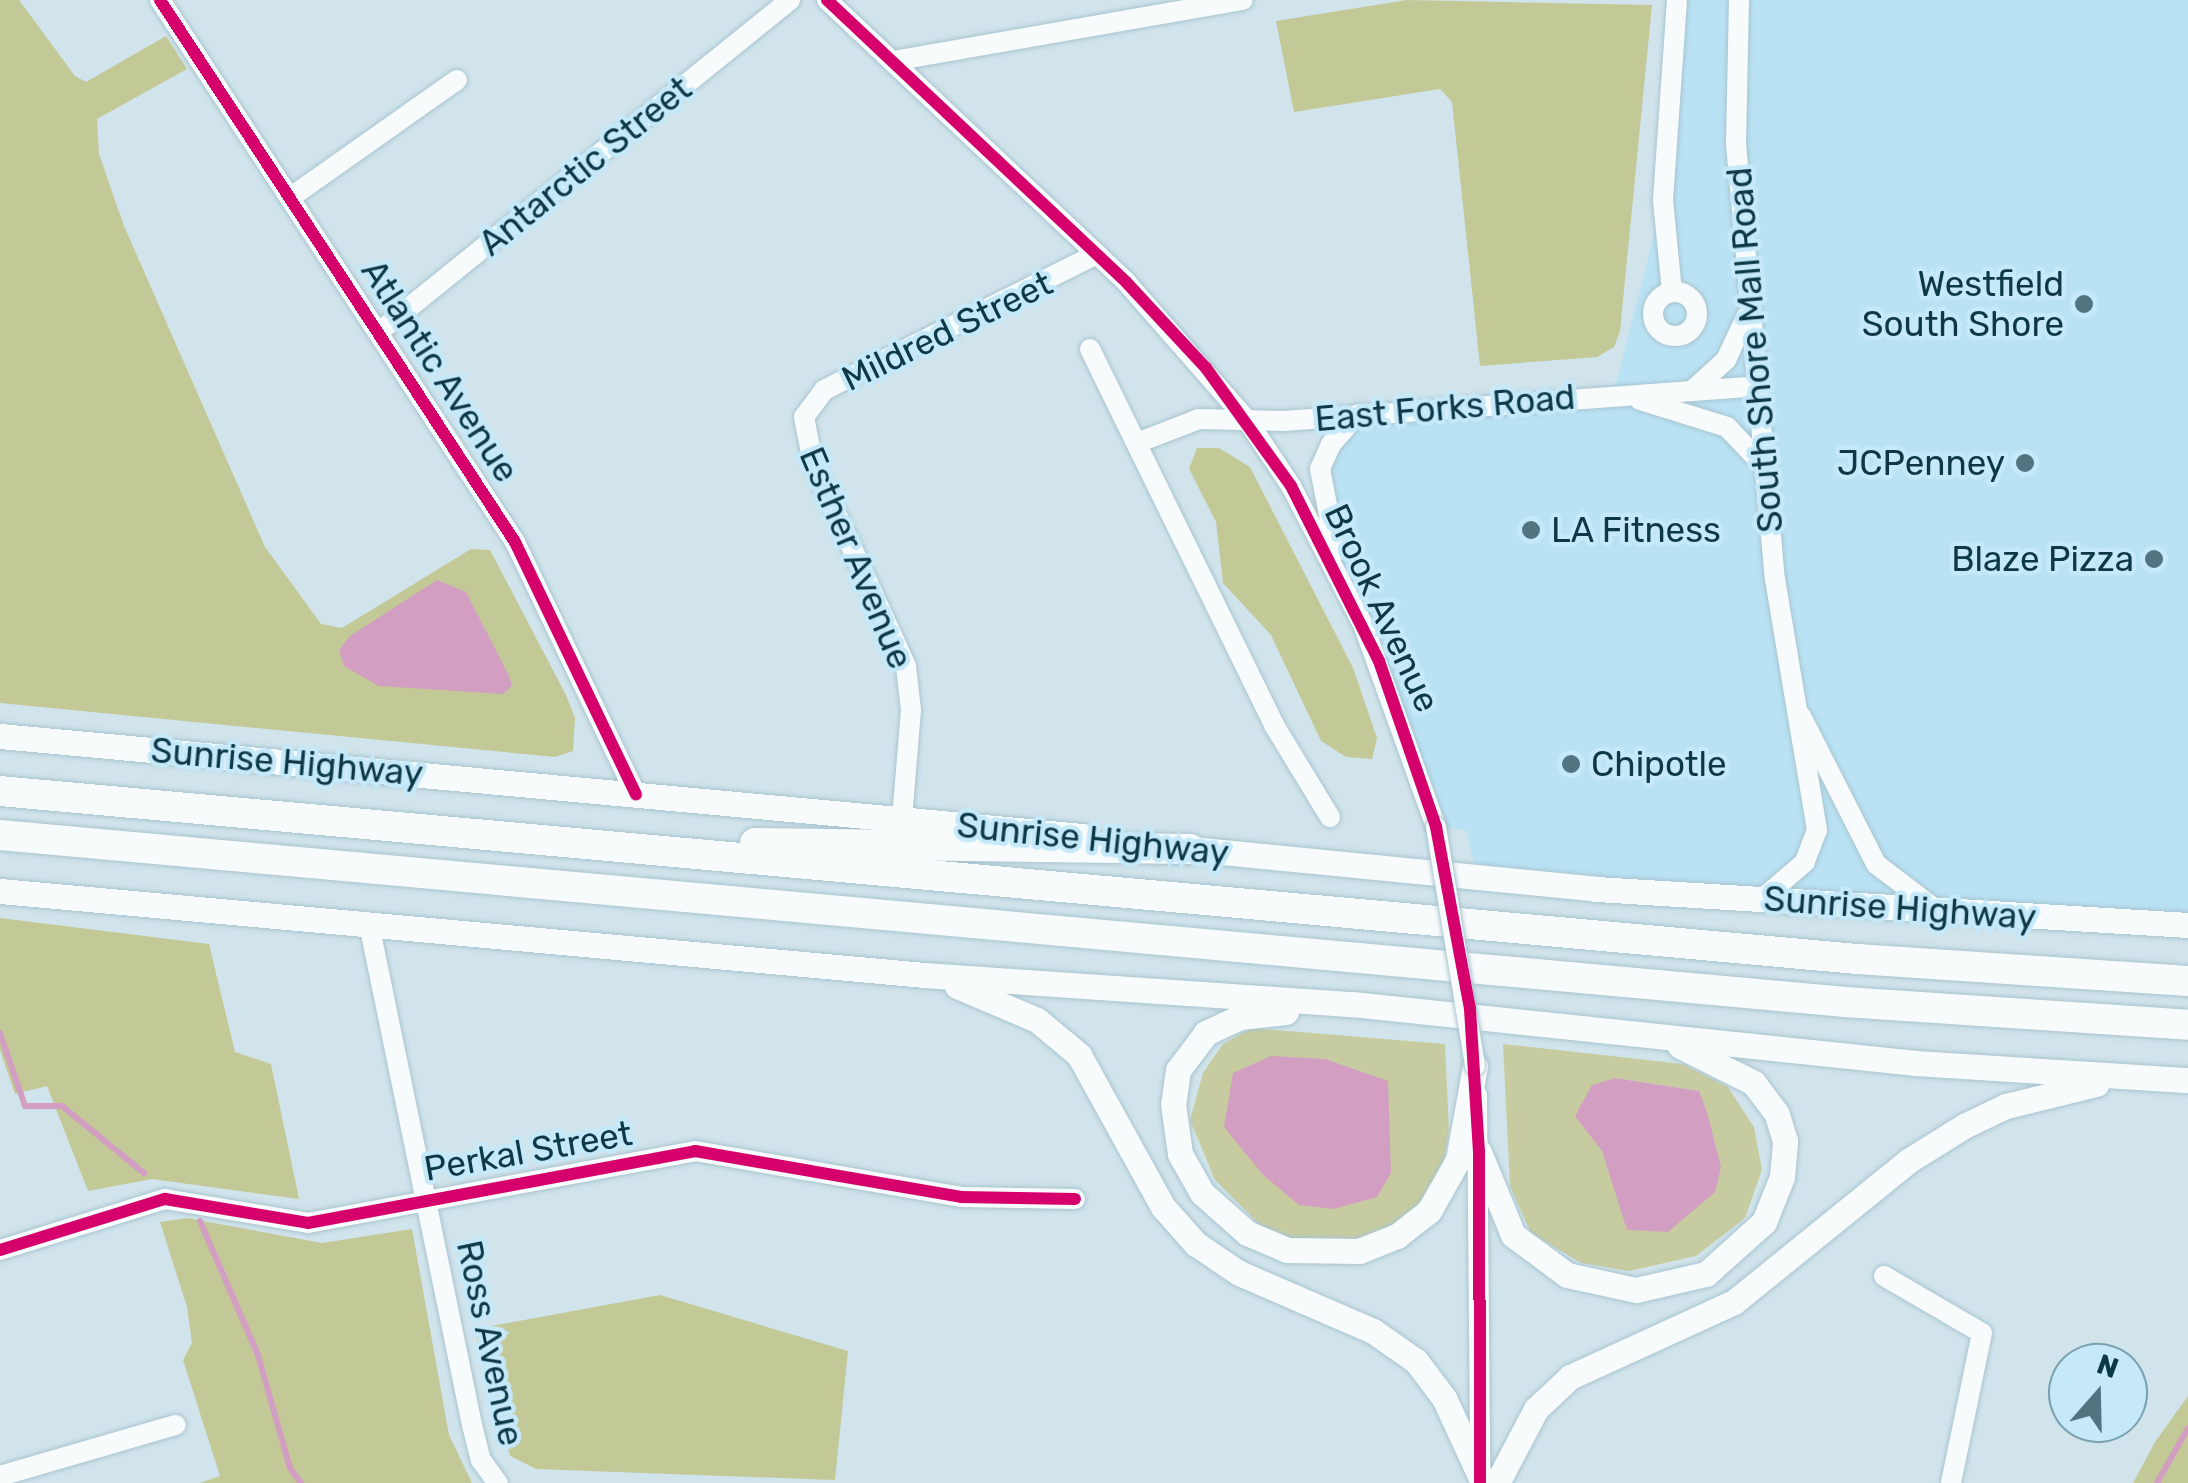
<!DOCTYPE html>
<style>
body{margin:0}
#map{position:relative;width:2188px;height:1483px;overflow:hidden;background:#d1e4ec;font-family:Rubik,sans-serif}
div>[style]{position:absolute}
.built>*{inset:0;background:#b9e2f4}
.green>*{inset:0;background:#c7cca0}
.forest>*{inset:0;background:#c3c897}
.water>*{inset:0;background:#d29ec1}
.stream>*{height:6px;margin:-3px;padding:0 3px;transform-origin:3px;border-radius:3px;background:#d29ec1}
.roads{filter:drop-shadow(0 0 2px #a9c4cf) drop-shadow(0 0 2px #a9c4cf)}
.minor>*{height:20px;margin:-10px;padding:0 10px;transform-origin:10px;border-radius:10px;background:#f8fbfc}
.minor>.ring{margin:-10px;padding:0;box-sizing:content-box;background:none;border:20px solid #f8fbfc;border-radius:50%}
.major>*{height:25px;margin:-12.5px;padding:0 12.5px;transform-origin:12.5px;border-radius:12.5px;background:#f8fbfc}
.highway>*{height:30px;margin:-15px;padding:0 15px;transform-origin:15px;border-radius:15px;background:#f8fbfc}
.bridges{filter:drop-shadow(0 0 2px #a9c4cf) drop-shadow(0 0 2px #a9c4cf)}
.minor-bridge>*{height:20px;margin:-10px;padding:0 10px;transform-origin:10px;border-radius:10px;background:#f8fbfc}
.cycleway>*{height:12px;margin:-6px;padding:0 6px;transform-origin:6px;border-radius:6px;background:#d6006c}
.dots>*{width:28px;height:28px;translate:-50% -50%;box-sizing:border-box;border:5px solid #c5e9f8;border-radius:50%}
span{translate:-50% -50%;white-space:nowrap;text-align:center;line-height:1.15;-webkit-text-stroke:9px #c5e9f8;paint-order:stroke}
.street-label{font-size:35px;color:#0c3847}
.poi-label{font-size:35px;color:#0c3847}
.right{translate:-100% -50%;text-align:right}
.left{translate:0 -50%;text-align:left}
.north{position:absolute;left:2048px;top:1343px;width:100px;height:100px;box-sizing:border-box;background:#c5e9f8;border:2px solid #7ba2b1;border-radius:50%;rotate:20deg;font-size:28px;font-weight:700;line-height:40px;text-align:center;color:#0c3847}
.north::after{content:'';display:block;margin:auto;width:35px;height:45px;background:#517481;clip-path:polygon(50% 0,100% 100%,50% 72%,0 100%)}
</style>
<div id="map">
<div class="built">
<div style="clip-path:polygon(1677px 0,2188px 0,2188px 925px,1478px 880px,1466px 830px,1436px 827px,1347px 592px,1320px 486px,1358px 414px,1613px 395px,1663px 200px)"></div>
</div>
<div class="green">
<div style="clip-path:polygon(1251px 1028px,1445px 1044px,1449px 1131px,1442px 1169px,1427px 1198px,1380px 1237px,1306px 1244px,1260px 1225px,1215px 1180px,1190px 1120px,1203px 1073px,1223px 1044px)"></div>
<div style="clip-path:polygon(evenodd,1503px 1044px,1683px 1064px,1728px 1087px,1754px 1127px,1762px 1170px,1745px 1218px,1696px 1256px,1629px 1271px,1581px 1263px,1531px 1233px,1510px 1187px,1503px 1044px,1615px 1078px,1699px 1091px,1628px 1230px,1602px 1150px,1576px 1116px,1615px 1078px)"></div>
</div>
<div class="forest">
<div style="clip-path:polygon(0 0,19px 0,75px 76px,86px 82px,166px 36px,187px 69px,97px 119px,99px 154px,124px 226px,265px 547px,321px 624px,342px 628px,471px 549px,490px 550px,566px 695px,575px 718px,573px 751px,555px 757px,0 703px)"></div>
<div style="clip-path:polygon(1407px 0,1652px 5px,1620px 331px,1614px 347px,1597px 357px,1480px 366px,1452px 102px,1440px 89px,1294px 112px,1276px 21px)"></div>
<div style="clip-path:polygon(1197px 448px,1219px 448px,1250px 467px,1353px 668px,1377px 738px,1372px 759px,1346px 757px,1321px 741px,1271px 635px,1223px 583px,1216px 522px,1189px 469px)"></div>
<div style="clip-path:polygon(0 918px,209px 944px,235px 1052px,271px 1064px,299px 1199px,152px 1179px,88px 1191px,47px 1086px,15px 1094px,0 1050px)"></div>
<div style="clip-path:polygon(187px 1218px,322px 1243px,412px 1229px,449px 1435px,472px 1483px,200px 1483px,220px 1476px,183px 1360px,192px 1343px,187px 1307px,160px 1222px)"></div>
<div style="clip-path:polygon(660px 1295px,848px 1351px,835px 1480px,536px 1469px,510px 1456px,475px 1329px)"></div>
<div style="clip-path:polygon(2188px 1396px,2188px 1483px,2133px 1483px,2155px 1442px)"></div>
</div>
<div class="water">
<div style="clip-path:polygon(437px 580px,466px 592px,509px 676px,512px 686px,503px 694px,379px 686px,344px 666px,339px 650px,350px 636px)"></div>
<div style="clip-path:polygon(1271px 1056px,1325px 1059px,1388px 1081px,1391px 1173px,1377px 1197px,1334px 1209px,1299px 1205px,1263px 1175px,1224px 1127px,1233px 1073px)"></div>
<div style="clip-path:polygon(1615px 1078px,1699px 1091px,1707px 1112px,1721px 1167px,1715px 1192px,1668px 1232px,1627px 1230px,1602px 1151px,1575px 1116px,1592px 1085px)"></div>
</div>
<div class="stream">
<div style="left:0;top:1033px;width:77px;rotate:71.1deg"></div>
<div style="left:25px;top:1106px;width:37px"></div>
<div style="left:62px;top:1106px;width:106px;rotate:39.3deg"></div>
<div style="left:200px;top:1221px;width:146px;rotate:66.6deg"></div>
<div style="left:258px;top:1355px;width:117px;rotate:74.2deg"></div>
<div style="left:290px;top:1468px;width:19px;rotate:54deg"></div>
<div style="left:2157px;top:1483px;width:63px;rotate:-60.6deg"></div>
</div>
<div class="roads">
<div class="minor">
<div style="left:160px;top:0;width:648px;rotate:56.78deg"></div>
<div style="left:515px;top:542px;width:280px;rotate:64.4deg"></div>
<div style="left:827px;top:0;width:412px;rotate:43.3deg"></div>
<div style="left:1127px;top:283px;width:182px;rotate:48.8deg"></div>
<div style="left:1247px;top:420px;width:79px;rotate:56.3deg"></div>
<div style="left:1291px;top:486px;width:159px;rotate:62.6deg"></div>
<div style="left:1364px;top:627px;width:213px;rotate:70.2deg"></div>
<div style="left:1739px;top:0;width:144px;rotate:91.2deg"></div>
<div style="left:1736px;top:144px;width:437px;rotate:84.9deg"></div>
<div style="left:1775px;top:579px;width:254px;rotate:80.5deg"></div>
<div style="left:1817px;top:830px;width:34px;rotate:111deg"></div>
<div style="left:1805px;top:862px;width:57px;rotate:139.3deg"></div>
<div style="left:893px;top:61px;width:355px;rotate:-9.9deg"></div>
<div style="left:291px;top:197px;width:203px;rotate:-35.2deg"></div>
<div class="ring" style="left:1653px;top:292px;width:24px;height:24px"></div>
<div style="left:1672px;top:292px;width:92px;rotate:-95.6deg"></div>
<div style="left:1663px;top:200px;width:200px;rotate:-86deg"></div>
<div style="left:380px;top:331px;width:527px;rotate:-38.91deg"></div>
<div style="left:1090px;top:349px;width:419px;rotate:63.9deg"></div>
<div style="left:1274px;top:725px;width:108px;rotate:58.7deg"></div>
<div style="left:1693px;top:390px;width:45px;rotate:-42.3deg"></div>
<div style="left:1726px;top:360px;width:47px;rotate:-65.1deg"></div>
<div style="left:1640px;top:400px;width:91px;rotate:17.2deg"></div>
<div style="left:1727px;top:427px;width:54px;rotate:46.5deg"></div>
<div style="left:1137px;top:443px;width:66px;rotate:-21.2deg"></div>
<div style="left:1199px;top:419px;width:84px;rotate:1.4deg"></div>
<div style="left:1283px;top:421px;width:476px;rotate:-4.2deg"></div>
<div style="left:1336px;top:551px;width:84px;rotate:-101deg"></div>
<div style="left:1320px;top:469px;width:27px;rotate:-66deg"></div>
<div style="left:1331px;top:444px;width:40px;rotate:-48deg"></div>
<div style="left:1801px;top:716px;width:166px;rotate:63.1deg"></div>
<div style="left:1876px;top:864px;width:74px;rotate:37.3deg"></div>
<div style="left:902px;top:819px;width:109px;rotate:-85.3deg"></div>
<div style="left:911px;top:710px;width:44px;rotate:-96.5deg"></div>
<div style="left:906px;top:666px;width:223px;rotate:-114.6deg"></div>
<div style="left:813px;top:463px;width:47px;rotate:-101.1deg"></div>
<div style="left:804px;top:417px;width:34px;rotate:-53deg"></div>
<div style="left:824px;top:390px;width:305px;rotate:-26.5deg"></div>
<div style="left:369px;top:924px;width:511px;rotate:78.38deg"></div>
<div style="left:472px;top:1425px;width:36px;rotate:76deg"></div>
<div style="left:481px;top:1460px;width:29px;rotate:54deg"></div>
<div style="left:1477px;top:1095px;width:376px;rotate:89.5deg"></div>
<div style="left:0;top:1250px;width:173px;rotate:-17.2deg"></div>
<div style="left:165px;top:1199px;width:145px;rotate:9.5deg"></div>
<div style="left:308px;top:1223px;width:394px;rotate:-10.5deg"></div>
<div style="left:695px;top:1151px;width:270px;rotate:9.8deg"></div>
<div style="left:961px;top:1197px;width:114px;rotate:1deg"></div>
<div style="left:1884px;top:1276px;width:113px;rotate:30.2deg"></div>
<div style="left:1982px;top:1333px;width:153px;rotate:101.7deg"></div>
<div style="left:0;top:1476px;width:183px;rotate:-16.2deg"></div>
</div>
<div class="major">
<div style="left:0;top:736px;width:1087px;rotate:5.28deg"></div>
<div style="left:1171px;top:847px;width:427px;rotate:5.6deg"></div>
<div style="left:1596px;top:889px;width:593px;rotate:3.48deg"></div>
<div style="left:0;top:891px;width:928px;rotate:5.19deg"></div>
<div style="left:924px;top:975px;width:429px;rotate:3.9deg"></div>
<div style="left:1352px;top:1004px;width:567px;rotate:5.97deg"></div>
<div style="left:1916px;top:1063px;width:273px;rotate:3.6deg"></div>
<div style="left:957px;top:986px;width:87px;rotate:23deg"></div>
<div style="left:1037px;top:1020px;width:55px;rotate:39.8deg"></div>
<div style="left:1079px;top:1055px;width:174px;rotate:61.1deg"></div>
<div style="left:1163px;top:1207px;width:50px;rotate:48.3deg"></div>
<div style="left:1196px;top:1244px;width:52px;rotate:34deg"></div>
<div style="left:1239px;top:1273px;width:146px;rotate:23.4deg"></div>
<div style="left:1373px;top:1331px;width:52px;rotate:34.9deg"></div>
<div style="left:1416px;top:1361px;width:46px;rotate:52.9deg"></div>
<div style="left:1444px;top:1398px;width:86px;rotate:65.2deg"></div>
<div style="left:1286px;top:1012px;width:46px;rotate:173.8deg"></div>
<div style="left:1240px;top:1017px;width:38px;rotate:155deg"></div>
<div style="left:1206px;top:1033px;width:46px;rotate:127.1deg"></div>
<div style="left:1178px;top:1070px;width:34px;rotate:98deg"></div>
<div style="left:1173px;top:1104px;width:50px;rotate:82deg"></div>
<div style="left:1180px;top:1154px;width:45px;rotate:60.6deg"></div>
<div style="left:1202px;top:1193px;width:60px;rotate:41.6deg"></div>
<div style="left:1247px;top:1233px;width:43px;rotate:23deg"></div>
<div style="left:1287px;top:1250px;width:72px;rotate:0.8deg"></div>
<div style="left:1359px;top:1251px;width:41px;rotate:-21.5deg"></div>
<div style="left:1397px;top:1236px;width:41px;rotate:-38deg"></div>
<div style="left:1429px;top:1211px;width:59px;rotate:-60.4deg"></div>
<div style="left:1458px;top:1160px;width:96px;rotate:-79.7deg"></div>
<div style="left:1479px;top:1152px;width:90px;rotate:67.7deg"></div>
<div style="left:1513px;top:1235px;width:67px;rotate:36.5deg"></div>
<div style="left:1567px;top:1275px;width:71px;rotate:12.3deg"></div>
<div style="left:1636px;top:1290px;width:72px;rotate:-12.9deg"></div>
<div style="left:1706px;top:1274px;width:78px;rotate:-41.9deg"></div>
<div style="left:1764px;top:1222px;width:48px;rotate:-68.2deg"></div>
<div style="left:1782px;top:1177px;width:36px;rotate:-85deg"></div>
<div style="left:1785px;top:1141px;width:28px;rotate:-107deg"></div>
<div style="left:1777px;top:1114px;width:39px;rotate:-127deg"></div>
<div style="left:1754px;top:1083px;width:83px;rotate:-153.4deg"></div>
<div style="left:1497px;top:1483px;width:84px;rotate:-62.2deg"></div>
<div style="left:1536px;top:1409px;width:47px;rotate:-43.3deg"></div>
<div style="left:1570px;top:1377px;width:180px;rotate:-24.6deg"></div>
<div style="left:1734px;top:1302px;width:224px;rotate:-39deg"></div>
<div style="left:1908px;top:1161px;width:66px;rotate:-32deg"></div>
<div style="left:1964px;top:1126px;width:47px;rotate:-25.5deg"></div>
<div style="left:2006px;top:1106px;width:93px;rotate:-13.7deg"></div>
</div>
<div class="highway">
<div style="left:0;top:791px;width:1865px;rotate:5.17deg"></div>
<div style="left:1857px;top:959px;width:332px;rotate:3.8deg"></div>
<div style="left:0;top:835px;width:1853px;rotate:5.17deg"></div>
<div style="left:1845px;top:1002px;width:344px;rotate:3.8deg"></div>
<div style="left:755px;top:843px;width:435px;rotate:0.8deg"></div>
</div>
</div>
<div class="bridges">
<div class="minor-bridge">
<div style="left:1436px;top:827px;width:242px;rotate:80.7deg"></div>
</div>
</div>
<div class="cycleway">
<div style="left:160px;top:0;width:648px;rotate:56.78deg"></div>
<div style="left:515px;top:542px;width:280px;rotate:64.4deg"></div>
<div style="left:827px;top:0;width:412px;rotate:43.3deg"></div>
<div style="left:1127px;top:283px;width:116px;rotate:47.1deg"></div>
<div style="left:1206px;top:368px;width:145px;rotate:54.2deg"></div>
<div style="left:1291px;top:486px;width:196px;rotate:63.3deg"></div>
<div style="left:1379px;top:661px;width:176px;rotate:71deg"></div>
<div style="left:1436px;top:827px;width:185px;rotate:79.4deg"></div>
<div style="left:1470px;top:1009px;width:143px;rotate:86.4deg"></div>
<div style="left:1479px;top:1152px;width:331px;rotate:89.8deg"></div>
<div style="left:0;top:1250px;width:173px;rotate:-17.2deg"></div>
<div style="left:165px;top:1199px;width:145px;rotate:9.5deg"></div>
<div style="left:308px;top:1223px;width:394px;rotate:-10.5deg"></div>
<div style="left:695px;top:1151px;width:270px;rotate:9.8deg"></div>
<div style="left:961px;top:1197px;width:114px;rotate:1deg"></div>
</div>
<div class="dots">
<div style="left:2084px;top:304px;background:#517481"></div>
<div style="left:2025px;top:463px;background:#517481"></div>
<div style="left:1531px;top:530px;background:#517481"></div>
<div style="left:2154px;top:559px;background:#517481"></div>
<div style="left:1571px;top:764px;background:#517481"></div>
</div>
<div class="street-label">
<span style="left:585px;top:166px;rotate:-39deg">Antarctic Street</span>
<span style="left:947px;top:331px;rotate:-26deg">Mildred Street</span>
<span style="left:1755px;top:350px;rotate:-95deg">South Shore Mall Road</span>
<span style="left:440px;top:371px;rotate:57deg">Atlantic Avenue</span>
<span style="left:1445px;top:408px;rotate:-5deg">East Forks Road</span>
<span style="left:856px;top:558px;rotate:67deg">Esther Avenue</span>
<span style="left:1382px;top:608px;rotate:65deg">Brook Avenue</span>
<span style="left:287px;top:762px;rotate:5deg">Sunrise Highway</span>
<span style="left:1093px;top:839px;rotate:6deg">Sunrise Highway</span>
<span style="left:1900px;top:908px;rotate:4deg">Sunrise Highway</span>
<span style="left:528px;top:1151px;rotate:-10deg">Perkal Street</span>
<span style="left:490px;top:1343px;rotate:78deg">Ross Avenue</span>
</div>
<div class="poi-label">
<span class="right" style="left:2064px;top:304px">Westfield<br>South Shore</span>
<span class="right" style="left:2005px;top:463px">JCPenney</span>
<span class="left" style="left:1551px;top:530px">LA Fitness</span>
<span class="right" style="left:2134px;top:559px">Blaze Pizza</span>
<span class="left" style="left:1591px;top:764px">Chipotle</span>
</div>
<div class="north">N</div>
</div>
